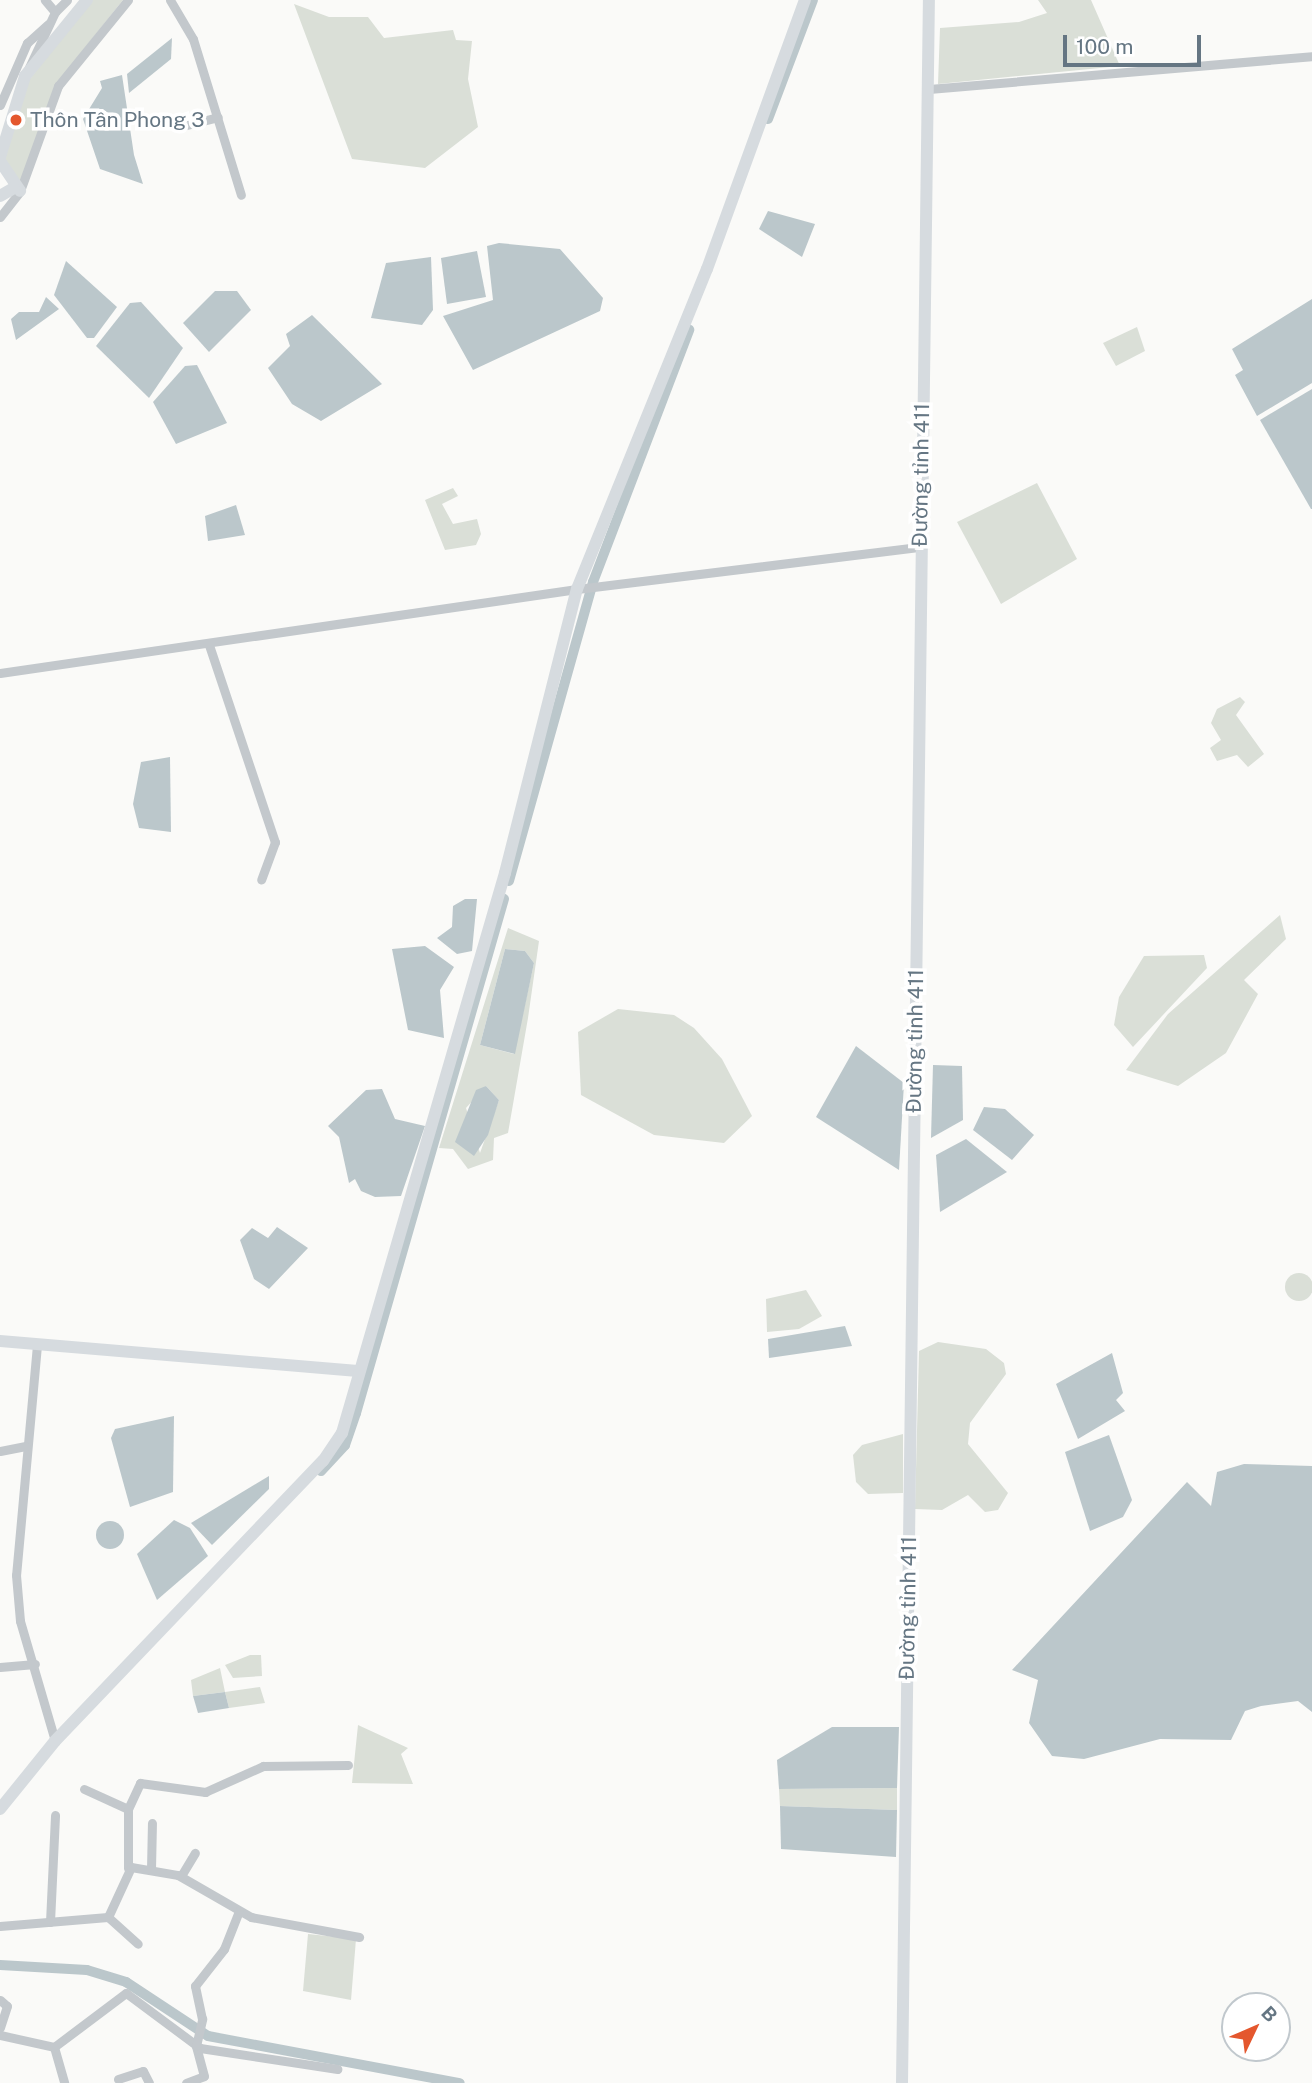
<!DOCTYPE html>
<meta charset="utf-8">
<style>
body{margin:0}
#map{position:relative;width:1312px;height:2083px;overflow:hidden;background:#fafaf8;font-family:"Public Sans",sans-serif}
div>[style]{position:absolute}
.green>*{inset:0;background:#dadfd7}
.round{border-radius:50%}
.water>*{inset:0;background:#bbc7cb}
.canal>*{height:10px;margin:-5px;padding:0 5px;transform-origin:5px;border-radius:5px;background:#bbc7cb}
.street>*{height:9px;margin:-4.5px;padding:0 4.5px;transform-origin:4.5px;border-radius:4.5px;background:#c3c8cc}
.secondary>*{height:12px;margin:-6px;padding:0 6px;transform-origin:6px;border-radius:6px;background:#d6dbdf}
.dots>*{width:19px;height:19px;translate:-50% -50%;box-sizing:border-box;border:4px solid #fff;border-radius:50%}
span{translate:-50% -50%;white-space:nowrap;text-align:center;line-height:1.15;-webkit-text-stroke:7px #fff;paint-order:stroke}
.poi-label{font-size:21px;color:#657683}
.left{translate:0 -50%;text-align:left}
.street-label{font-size:21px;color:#657683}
.north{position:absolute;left:1221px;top:1992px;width:70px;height:70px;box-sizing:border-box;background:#fff;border:2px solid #c1c8cd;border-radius:50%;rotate:46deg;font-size:19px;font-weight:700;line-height:28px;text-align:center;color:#657683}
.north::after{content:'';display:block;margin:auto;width:24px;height:32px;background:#e4572e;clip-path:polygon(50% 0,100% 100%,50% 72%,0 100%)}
.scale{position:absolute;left:1063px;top:35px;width:138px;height:32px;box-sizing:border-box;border:4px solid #657683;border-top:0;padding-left:9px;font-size:21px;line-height:24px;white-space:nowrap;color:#657683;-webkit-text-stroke:5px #fff;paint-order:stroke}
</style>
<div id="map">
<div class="green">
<div style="clip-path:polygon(92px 0,123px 0,56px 84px,19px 186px,3px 156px,29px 80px)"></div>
<div style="clip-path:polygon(1038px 0,1091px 0,1120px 66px,938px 84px,940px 28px,1019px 22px,1047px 13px)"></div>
<div style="clip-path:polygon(294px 4px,329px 17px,368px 17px,384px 38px,453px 30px,456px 40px,472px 41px,468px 79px,478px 127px,425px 168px,352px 159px)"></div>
<div style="clip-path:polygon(1137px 327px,1145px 351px,1116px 366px,1103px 343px)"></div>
<div style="clip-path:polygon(1037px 483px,1077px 559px,1001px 604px,957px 522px)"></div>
<div style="clip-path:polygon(453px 488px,458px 496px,442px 504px,453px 524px,477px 519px,481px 534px,476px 545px,445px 550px,425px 500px)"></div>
<div style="clip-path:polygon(1240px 697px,1245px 702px,1236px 715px,1264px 754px,1248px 767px,1237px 755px,1217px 761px,1210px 748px,1221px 740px,1211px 723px,1217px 709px)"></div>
<div style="clip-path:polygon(1280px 915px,1286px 939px,1244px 980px,1258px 994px,1226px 1053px,1178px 1086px,1126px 1070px,1168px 1014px)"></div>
<div style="clip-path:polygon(evenodd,508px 928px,539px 941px,528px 1018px,508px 1133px,494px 1138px,493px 1160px,468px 1169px,453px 1149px,439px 1148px,508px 928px,505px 949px,525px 951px,534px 963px,514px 1054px,480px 1045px,505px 949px,508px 928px,486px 1086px,499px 1100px,480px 1153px,466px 1108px,486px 1086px)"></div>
<div style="clip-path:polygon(1204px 955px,1207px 968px,1133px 1047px,1114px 1025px,1119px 997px,1144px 956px)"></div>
<div style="clip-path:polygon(618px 1009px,674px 1015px,694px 1028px,722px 1059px,752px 1116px,724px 1143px,654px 1135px,581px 1095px,578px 1032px)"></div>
<div class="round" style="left:1285px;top:1273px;width:28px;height:28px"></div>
<div style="clip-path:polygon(806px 1290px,822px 1316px,799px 1329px,767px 1332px,766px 1299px)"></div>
<div style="clip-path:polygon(938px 1342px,986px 1349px,1004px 1363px,1006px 1374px,970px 1423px,968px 1444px,1008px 1493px,998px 1510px,985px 1512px,968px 1495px,942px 1510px,915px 1509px,919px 1351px)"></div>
<div style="clip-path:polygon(903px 1434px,903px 1493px,868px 1494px,856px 1482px,853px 1455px,862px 1445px)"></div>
<div style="clip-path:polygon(250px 1655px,261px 1655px,262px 1676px,233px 1678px,225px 1665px)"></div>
<div style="clip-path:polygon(220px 1668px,225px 1692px,260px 1687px,265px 1703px,229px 1708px,225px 1692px,193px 1696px,191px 1680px)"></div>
<div style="clip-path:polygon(358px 1725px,408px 1748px,401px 1754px,413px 1784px,352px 1783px)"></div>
<div style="clip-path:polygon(897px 1788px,897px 1810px,780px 1806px,779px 1789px)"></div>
<div style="clip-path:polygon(308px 1934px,356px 1939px,351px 2000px,303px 1991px)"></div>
</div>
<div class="water">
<div style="clip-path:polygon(172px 38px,171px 59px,129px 93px,127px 74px)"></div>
<div style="clip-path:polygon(122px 75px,134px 155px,143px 184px,100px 169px,83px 119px,102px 88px,100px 81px)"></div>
<div style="clip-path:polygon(768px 211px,815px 224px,802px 257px,759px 229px)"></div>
<div style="clip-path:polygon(499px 243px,560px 249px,603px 298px,600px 311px,473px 370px,443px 316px,493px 300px,487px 246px)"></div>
<div style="clip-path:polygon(477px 251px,486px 297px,447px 304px,441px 258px)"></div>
<div style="clip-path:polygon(431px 257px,433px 310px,422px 325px,371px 318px,386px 263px)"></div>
<div style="clip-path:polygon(66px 261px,117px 307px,94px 338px,87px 338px,54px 295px)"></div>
<div style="clip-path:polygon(215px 291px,237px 291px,251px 310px,209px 352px,183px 323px)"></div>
<div style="clip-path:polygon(46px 297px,59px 309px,16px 340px,11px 319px,19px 312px,39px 312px)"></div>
<div style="clip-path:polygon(1312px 299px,1312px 383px,1257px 416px,1235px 375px,1243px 370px,1232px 349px)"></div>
<div style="clip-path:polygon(141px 302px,183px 348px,149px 398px,96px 346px,130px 303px)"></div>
<div style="clip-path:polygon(312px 315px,382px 384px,321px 421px,292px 404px,268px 368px,290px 346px,286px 334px)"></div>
<div style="clip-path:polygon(197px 365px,227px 423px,176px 444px,153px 402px,185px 366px)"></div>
<div style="clip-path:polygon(1312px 389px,1312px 509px,1311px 509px,1260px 420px)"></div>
<div style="clip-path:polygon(236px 505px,245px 535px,208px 541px,205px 516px)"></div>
<div style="clip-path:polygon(170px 757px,171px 832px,139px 828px,133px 804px,141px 762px)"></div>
<div style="clip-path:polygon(465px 899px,477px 899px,472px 951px,457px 954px,437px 938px,452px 927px,453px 906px)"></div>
<div style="clip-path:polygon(425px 946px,454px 967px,440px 990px,444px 1038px,408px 1030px,392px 949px)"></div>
<div style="clip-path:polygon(505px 949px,525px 951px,534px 963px,515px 1054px,480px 1045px)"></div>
<div style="clip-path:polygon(856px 1046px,904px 1083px,899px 1170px,816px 1117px)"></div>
<div style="clip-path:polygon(933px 1065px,962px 1066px,963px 1120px,931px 1138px)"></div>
<div style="clip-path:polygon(486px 1086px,499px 1100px,488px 1135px,474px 1156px,455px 1142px,476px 1090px)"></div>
<div style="clip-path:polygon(382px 1089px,395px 1119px,425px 1126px,401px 1196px,375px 1197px,361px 1191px,355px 1179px,349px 1183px,339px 1137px,328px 1126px,366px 1090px)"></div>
<div style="clip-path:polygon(984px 1107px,1005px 1109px,1034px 1135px,1012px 1160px,973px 1130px)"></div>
<div style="clip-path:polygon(966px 1139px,1007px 1172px,940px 1212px,936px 1155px)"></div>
<div style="clip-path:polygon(277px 1227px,308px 1248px,269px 1289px,254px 1279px,240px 1240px,252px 1228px,268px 1238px)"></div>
<div style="clip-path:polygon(845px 1326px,852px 1346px,769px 1358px,768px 1339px)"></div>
<div style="clip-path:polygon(1112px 1353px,1123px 1393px,1116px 1400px,1125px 1411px,1078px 1439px,1056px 1384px)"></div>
<div style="clip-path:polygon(174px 1416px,173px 1492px,130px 1507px,111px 1438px,115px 1429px)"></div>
<div style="clip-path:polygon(1109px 1435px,1132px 1500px,1123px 1517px,1090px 1531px,1065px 1452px)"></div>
<div style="clip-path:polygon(1244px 1464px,1312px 1466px,1312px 1712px,1298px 1701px,1261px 1706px,1245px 1711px,1231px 1740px,1160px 1739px,1084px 1759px,1052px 1756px,1029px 1723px,1038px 1680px,1012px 1670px,1187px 1482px,1211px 1506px,1217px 1472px)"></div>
<div style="clip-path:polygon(269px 1476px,269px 1489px,212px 1545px,191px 1523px)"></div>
<div style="clip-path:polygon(174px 1520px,190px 1528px,208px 1556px,157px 1600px,137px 1554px)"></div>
<div class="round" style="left:96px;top:1521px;width:28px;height:28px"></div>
<div style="clip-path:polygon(225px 1692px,229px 1708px,198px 1713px,193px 1696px)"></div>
<div style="clip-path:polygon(832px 1727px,899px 1727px,897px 1788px,779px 1789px,777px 1760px)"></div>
<div style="clip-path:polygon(780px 1806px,897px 1810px,896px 1857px,781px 1849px)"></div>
</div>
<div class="canal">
<div style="left:768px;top:119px;width:127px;rotate:-69.3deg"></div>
<div style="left:509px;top:881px;width:311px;rotate:-74.3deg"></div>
<div style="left:593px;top:582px;width:270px;rotate:-69.1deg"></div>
<div style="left:321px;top:1471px;width:35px;rotate:-47deg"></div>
<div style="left:345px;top:1445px;width:34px;rotate:-71deg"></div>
<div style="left:356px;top:1413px;width:535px;rotate:-73.94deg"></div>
<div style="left:0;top:1965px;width:87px;rotate:3.3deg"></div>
<div style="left:87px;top:1970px;width:41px;rotate:17.1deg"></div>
<div style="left:126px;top:1982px;width:98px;rotate:33.4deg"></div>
<div style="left:208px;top:2036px;width:256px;rotate:10.6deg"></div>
</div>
<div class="street">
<div style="left:170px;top:0;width:45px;rotate:59.5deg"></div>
<div style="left:193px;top:39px;width:163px;rotate:72.9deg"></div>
<div style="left:55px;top:12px;width:17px;rotate:-45deg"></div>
<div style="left:26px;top:74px;width:68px;rotate:-64.9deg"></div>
<div style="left:55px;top:12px;width:16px;rotate:-130deg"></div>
<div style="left:929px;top:89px;width:384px;rotate:-4.9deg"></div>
<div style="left:0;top:105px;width:68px;rotate:-66.5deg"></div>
<div style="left:27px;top:43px;width:28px;rotate:-42deg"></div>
<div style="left:179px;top:127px;width:40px;rotate:-14.4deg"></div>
<div style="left:0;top:217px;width:33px;rotate:-52deg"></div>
<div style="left:20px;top:191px;width:112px;rotate:-70.1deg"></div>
<div style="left:58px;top:86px;width:111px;rotate:-50.9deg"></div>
<div style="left:209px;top:645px;width:208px;rotate:71.5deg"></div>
<div style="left:275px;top:842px;width:40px;rotate:110.2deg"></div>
<div style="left:0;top:673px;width:583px;rotate:-8.28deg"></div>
<div style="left:577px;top:589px;width:346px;rotate:-7deg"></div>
<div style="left:37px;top:1345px;width:231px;rotate:95.2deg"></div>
<div style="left:16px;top:1575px;width:46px;rotate:85deg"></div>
<div style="left:20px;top:1621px;width:125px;rotate:73.7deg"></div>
<div style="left:0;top:1451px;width:26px;rotate:-11deg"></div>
<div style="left:0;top:1667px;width:35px;rotate:-5deg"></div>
<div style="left:84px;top:1789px;width:48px;rotate:24.4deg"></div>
<div style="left:128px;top:1809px;width:59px;rotate:90deg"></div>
<div style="left:128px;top:1809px;width:29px;rotate:-65deg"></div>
<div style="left:140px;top:1783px;width:66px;rotate:7.9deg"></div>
<div style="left:205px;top:1792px;width:64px;rotate:-24.1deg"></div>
<div style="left:263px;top:1766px;width:85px;rotate:-0.7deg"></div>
<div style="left:151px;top:1869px;width:46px;rotate:-88.8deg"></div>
<div style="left:181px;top:1876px;width:27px;rotate:-59deg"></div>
<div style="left:108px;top:1917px;width:40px;rotate:42deg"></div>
<div style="left:50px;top:1922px;width:107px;rotate:-87.3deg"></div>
<div style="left:0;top:1926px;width:108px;rotate:-4.8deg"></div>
<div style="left:108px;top:1917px;width:55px;rotate:-65.3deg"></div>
<div style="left:131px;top:1867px;width:48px;rotate:9.7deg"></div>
<div style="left:178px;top:1875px;width:84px;rotate:29.9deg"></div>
<div style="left:251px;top:1917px;width:110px;rotate:10.5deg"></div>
<div style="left:0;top:2000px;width:9px;rotate:41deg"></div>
<div style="left:7px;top:2006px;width:23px;rotate:108deg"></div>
<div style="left:0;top:2035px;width:55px;rotate:12.5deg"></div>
<div style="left:54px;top:2047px;width:90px;rotate:-36.9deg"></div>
<div style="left:126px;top:1993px;width:92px;rotate:36.6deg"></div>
<div style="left:200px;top:2048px;width:139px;rotate:8.7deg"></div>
<div style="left:54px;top:2047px;width:37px;rotate:74deg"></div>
<div style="left:118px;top:2079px;width:26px;rotate:-18deg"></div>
<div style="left:143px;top:2071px;width:13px;rotate:63deg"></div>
<div style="left:186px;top:2083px;width:19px;rotate:-21deg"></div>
<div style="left:204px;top:2076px;width:31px;rotate:-105deg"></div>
<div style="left:196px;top:2046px;width:28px;rotate:-77deg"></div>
<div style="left:202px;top:2019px;width:34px;rotate:-102deg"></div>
<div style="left:195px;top:1986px;width:47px;rotate:-51.9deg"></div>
<div style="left:224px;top:1949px;width:41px;rotate:-68.5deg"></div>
</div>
<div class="secondary">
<div style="left:0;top:157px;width:85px;rotate:-72.8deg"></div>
<div style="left:25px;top:76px;width:98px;rotate:-50.8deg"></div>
<div style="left:0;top:161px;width:36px;rotate:56deg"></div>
<div style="left:0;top:196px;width:16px;rotate:-30deg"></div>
<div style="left:0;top:1341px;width:359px;rotate:4.8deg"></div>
<div style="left:0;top:1809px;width:87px;rotate:-51deg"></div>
<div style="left:55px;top:1741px;width:388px;rotate:-46.3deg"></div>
<div style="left:323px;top:1461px;width:34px;rotate:-56deg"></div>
<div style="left:342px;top:1433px;width:583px;rotate:-73.77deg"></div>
<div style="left:505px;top:873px;width:293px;rotate:-75.8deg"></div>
<div style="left:577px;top:589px;width:345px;rotate:-67.9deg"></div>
<div style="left:707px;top:269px;width:286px;rotate:-70deg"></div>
<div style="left:902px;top:2083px;width:2083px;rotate:-89.26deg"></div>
</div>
<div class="dots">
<div style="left:16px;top:120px;background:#e4572e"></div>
</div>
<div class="poi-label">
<span class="left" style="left:30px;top:120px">Thôn Tân Phong 3</span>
</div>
<div class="street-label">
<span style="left:921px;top:475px;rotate:-89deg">Đường tỉnh 411</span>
<span style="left:915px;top:1041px;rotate:-89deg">Đường tỉnh 411</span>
<span style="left:908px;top:1608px;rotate:-89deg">Đường tỉnh 411</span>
</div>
<div class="north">B</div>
<div class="scale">100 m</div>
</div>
